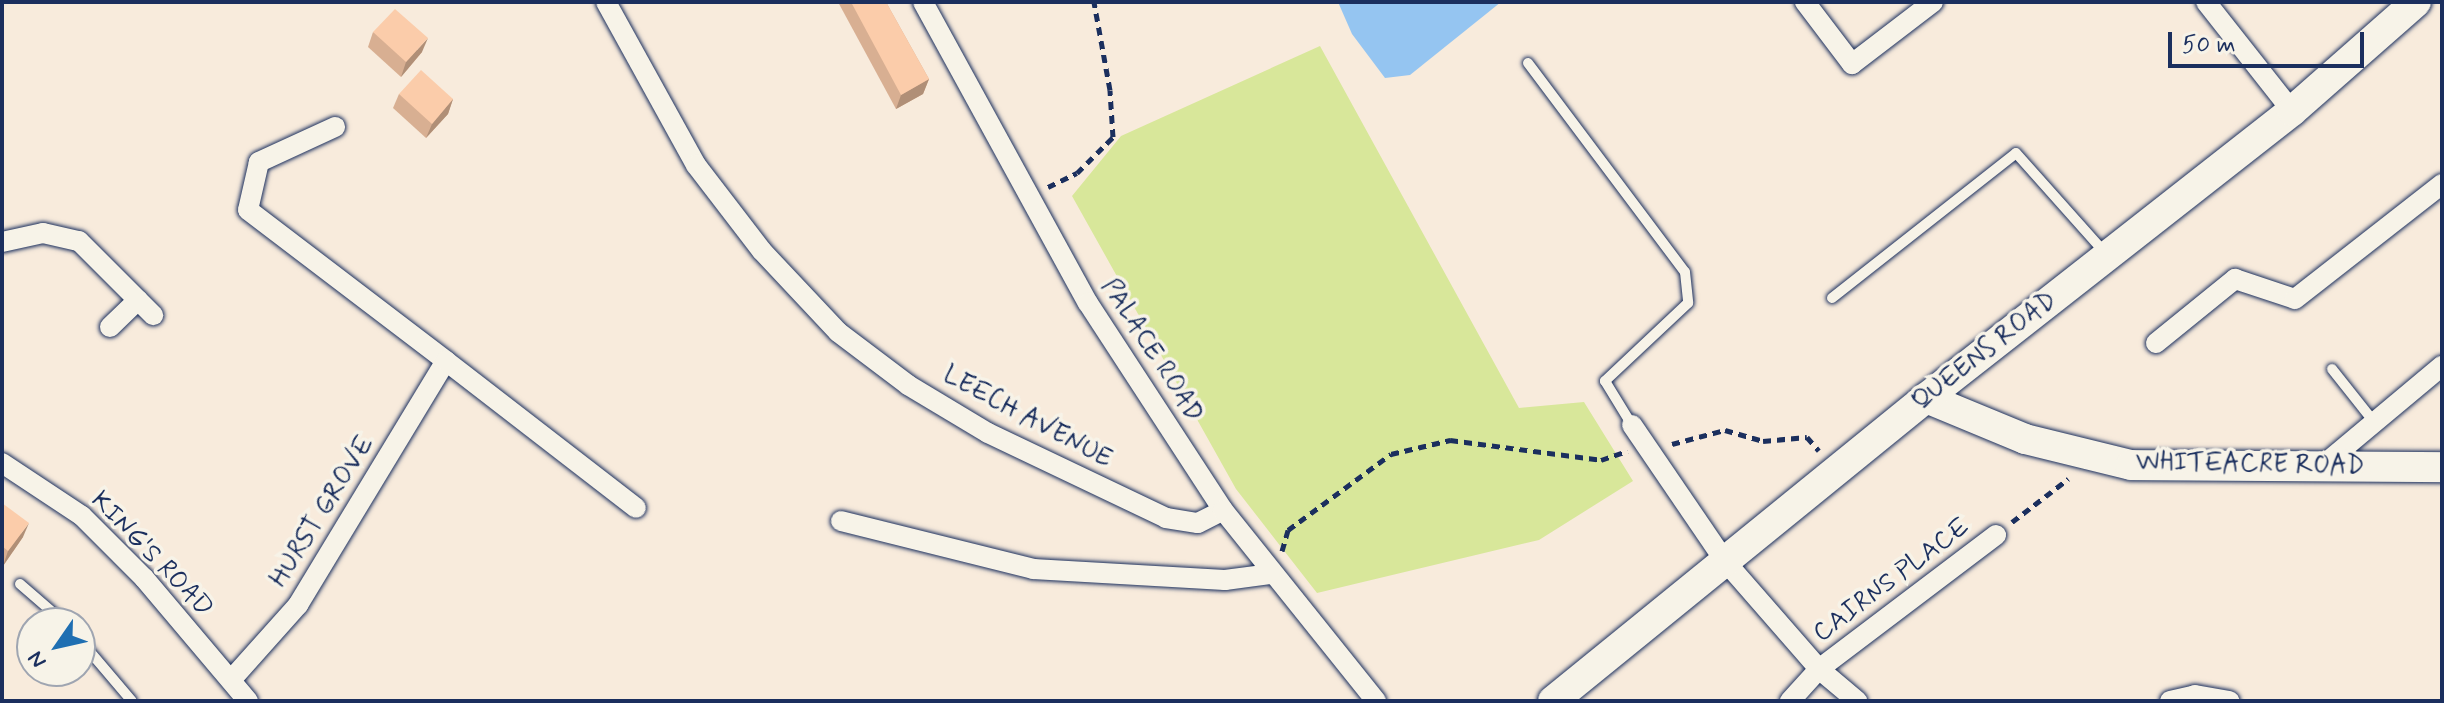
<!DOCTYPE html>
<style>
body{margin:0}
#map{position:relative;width:2444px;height:703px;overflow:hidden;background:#f8ebdc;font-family:Mynerve,sans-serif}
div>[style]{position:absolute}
.green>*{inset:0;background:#d8e79a}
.water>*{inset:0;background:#95c5f1}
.path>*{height:5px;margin-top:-2.5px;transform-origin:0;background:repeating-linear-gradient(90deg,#1b2f5e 0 8px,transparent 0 14px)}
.roads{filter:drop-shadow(0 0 2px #1b2f5e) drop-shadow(0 0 2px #1b2f5e)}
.lane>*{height:10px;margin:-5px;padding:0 5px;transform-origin:5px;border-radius:5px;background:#f7f3e8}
.street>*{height:20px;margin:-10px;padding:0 10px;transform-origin:10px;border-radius:10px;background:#f7f3e8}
.secondary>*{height:30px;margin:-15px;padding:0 15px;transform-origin:15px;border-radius:15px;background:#f7f3e8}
.wall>*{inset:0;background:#d8af92}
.shaded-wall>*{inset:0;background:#b08f77}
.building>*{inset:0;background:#fbccaa}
span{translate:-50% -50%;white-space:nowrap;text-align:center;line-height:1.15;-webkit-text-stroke:7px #f7f3e8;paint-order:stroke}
.street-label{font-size:26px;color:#1b2f5e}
.frame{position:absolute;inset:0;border:4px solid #1b2f5e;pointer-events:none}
.north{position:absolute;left:16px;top:607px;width:80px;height:80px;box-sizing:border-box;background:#f7f3e8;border:2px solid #9fa5b1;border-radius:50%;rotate:236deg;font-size:22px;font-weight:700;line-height:32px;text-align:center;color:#1b2f5e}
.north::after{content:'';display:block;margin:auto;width:28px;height:36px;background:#1f6fb2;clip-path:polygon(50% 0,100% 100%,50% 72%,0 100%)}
.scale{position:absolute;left:2168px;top:32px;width:196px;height:36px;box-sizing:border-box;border:4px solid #1b2f5e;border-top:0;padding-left:10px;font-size:24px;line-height:28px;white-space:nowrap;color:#1b2f5e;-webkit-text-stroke:6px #f7f3e8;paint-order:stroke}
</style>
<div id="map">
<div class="green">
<div style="clip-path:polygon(1320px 46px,1519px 408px,1584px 402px,1633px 481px,1539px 540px,1317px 593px,1236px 489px,1072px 196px,1121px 136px)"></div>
</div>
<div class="water">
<div style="clip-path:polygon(1338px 2px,1501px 2px,1410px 75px,1385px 78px,1352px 34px)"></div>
</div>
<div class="path">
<div style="left:1048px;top:187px;width:32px;rotate:-26deg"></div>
<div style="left:1077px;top:173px;width:51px;rotate:-45deg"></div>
<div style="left:1113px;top:137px;width:47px;rotate:-93.7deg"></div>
<div style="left:1110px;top:90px;width:89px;rotate:-100.3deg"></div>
<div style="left:1672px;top:444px;width:55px;rotate:-14.8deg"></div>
<div style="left:1725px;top:430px;width:40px;rotate:16deg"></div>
<div style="left:1763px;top:441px;width:44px;rotate:-5.2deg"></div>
<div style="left:1807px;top:437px;width:18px;rotate:49deg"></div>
<div style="left:2012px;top:522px;width:71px;rotate:-37.5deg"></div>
<div style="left:1282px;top:551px;width:22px;rotate:-74deg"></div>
<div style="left:1288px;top:530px;width:128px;rotate:-36.4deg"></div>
<div style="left:1391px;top:454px;width:61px;rotate:-13.3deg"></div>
<div style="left:1450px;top:440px;width:152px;rotate:7.5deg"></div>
<div style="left:1601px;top:460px;width:28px;rotate:-19deg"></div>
</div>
<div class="roads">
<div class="lane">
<div style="left:1528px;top:63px;width:261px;rotate:53.1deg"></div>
<div style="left:1685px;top:272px;width:31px;rotate:84deg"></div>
<div style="left:1688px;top:303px;width:114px;rotate:136.8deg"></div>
<div style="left:1605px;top:381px;width:52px;rotate:58.5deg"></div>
<div style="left:1832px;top:298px;width:234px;rotate:-38.2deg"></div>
<div style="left:2016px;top:153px;width:135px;rotate:48.3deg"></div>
<div style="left:2332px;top:369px;width:68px;rotate:51.6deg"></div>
<div style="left:20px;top:584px;width:60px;rotate:40.9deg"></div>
<div style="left:80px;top:640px;width:80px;rotate:49.6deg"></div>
</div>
<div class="street">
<div style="left:606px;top:2px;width:186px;rotate:61.1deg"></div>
<div style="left:696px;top:165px;width:108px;rotate:52.5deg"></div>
<div style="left:762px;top:251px;width:111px;rotate:46.8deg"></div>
<div style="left:838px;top:332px;width:88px;rotate:37.1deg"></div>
<div style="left:908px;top:385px;width:93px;rotate:31deg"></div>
<div style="left:988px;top:433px;width:197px;rotate:25.5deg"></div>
<div style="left:1166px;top:518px;width:32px;rotate:9deg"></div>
<div style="left:1198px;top:523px;width:28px;rotate:-27deg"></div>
<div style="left:923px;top:2px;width:343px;rotate:61.3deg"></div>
<div style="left:1088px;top:303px;width:247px;rotate:56.9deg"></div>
<div style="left:1223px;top:510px;width:245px;rotate:51.3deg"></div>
<div style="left:1805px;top:2px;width:78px;rotate:52.8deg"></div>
<div style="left:1852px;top:64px;width:102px;rotate:-37.4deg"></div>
<div style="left:2206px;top:2px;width:139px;rotate:51.7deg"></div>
<div style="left:335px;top:127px;width:84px;rotate:155.3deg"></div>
<div style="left:259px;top:162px;width:49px;rotate:102.9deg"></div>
<div style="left:248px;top:210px;width:249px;rotate:37.3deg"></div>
<div style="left:2px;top:242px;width:42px;rotate:-12.4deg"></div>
<div style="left:43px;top:233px;width:37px;rotate:13deg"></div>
<div style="left:79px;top:241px;width:105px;rotate:45deg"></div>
<div style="left:110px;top:327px;width:39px;rotate:-44deg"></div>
<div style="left:2156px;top:343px;width:102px;rotate:-39deg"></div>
<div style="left:2235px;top:279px;width:63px;rotate:18.4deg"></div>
<div style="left:2295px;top:299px;width:187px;rotate:-38deg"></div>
<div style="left:1632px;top:425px;width:163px;rotate:55.7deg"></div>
<div style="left:1724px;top:560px;width:145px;rotate:48.9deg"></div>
<div style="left:1819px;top:669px;width:50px;rotate:40.1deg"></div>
<div style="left:2px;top:463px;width:96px;rotate:33.5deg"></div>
<div style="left:82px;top:516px;width:88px;rotate:45deg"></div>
<div style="left:144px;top:578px;width:161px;rotate:49.8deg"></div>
<div style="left:2321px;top:467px;width:158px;rotate:-39.9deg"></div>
<div style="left:841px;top:521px;width:198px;rotate:14deg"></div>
<div style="left:1033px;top:569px;width:192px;rotate:3.3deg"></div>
<div style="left:1225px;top:580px;width:45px;rotate:-7.6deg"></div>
<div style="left:231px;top:680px;width:101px;rotate:-48.2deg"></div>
<div style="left:298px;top:605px;width:285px;rotate:-58.8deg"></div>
<div style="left:446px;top:361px;width:240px;rotate:37.7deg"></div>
<div style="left:1790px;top:701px;width:43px;rotate:-47.8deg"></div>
<div style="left:1819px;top:669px;width:222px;rotate:-37.1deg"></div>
<div style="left:2170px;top:701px;width:26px;rotate:-13deg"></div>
<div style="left:2195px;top:695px;width:35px;rotate:10deg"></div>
</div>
<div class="secondary">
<div style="left:1926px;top:398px;width:107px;rotate:22.5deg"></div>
<div style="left:2025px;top:439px;width:109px;rotate:13.8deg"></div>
<div style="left:2131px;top:465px;width:311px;rotate:0.4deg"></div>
<div style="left:1553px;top:701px;width:481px;rotate:-39.1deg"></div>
<div style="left:1926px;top:398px;width:465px;rotate:-38.1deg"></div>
<div style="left:2292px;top:111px;width:165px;rotate:-41.3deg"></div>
</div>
</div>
<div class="wall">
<div style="clip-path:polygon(838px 2px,886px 2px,929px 79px,923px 94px,896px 109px)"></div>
<div style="clip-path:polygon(373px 32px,422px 52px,401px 77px,368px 47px)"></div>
<div style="clip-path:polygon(399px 94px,453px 99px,448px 114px,426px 138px,393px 108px)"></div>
<div style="clip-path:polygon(2px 503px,23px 537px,3px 566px,2px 565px)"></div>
</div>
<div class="shaded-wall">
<div style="clip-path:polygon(428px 38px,422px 52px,401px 77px,406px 62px)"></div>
<div style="clip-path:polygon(929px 79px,923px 94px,896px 109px,901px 95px)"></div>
<div style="clip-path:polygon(453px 99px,448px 114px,426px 138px,432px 124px)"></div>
<div style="clip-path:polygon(29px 523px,23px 537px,3px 566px,8px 551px)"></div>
</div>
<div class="building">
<div style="clip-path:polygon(851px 2px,886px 2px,929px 79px,901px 95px)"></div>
<div style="clip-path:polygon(395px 9px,428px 38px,406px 62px,373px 32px)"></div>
<div style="clip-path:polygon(421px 70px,453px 99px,432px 124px,399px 94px)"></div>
<div style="clip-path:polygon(2px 503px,29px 523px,8px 551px,2px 546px)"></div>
</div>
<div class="street-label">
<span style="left:1151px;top:351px;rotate:57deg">PALACE ROAD</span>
<span style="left:1985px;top:352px;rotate:-38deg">QUEENS ROAD</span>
<span style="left:1027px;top:418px;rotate:28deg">LEECH AVENUE</span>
<span style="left:2250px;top:465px;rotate:1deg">WHITEACRE ROAD</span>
<span style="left:323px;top:512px;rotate:-58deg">HURST GROVE</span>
<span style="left:151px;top:555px;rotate:46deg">KING'S ROAD</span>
<span style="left:1892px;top:581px;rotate:-37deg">CAIRNS PLACE</span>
</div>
<div class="frame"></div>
<div class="north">N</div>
<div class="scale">50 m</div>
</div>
